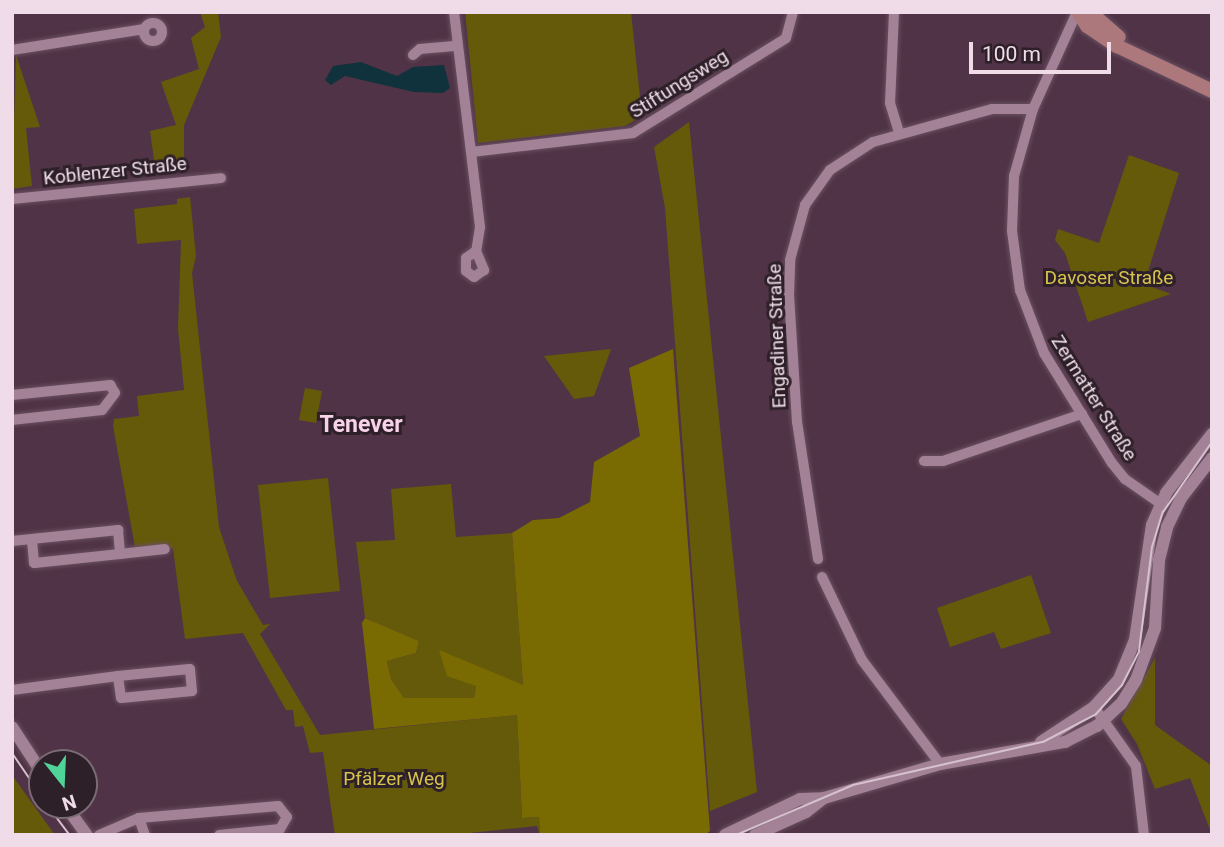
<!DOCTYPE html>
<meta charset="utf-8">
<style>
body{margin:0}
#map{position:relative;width:1224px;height:847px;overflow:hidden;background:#503346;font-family:Roboto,sans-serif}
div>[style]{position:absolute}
.green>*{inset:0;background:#655a0a}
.forest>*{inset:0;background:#796b02}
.water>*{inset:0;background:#0f323c}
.roads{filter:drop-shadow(0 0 2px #695061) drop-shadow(0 0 2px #695061)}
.minor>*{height:10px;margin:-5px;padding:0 5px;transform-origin:5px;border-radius:5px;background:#a38297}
.minor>.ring{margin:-5px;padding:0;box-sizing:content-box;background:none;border:10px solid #a38297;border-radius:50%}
.tertiary>*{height:12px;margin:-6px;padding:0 6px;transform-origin:6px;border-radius:6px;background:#a38297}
.secondary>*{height:14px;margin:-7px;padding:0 7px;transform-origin:7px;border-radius:7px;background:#ad787b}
.tram>*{height:2px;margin:-1px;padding:0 1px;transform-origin:1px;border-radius:1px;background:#d6c1ce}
span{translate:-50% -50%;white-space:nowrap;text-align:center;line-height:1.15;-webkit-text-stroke:6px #2d2028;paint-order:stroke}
.street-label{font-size:19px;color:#efdce8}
.park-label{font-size:19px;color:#d6c44d}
.quarter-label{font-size:23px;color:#f7d2e9;font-weight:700}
.frame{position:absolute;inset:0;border:14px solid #efdce8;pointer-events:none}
.north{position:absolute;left:28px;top:749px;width:70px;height:70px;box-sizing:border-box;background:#2d2028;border:2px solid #7b6b75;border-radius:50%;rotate:162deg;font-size:19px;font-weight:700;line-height:28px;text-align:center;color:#efdce8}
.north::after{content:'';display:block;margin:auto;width:24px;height:32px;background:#50d398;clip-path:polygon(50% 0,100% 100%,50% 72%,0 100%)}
.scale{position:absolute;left:969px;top:42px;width:142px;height:32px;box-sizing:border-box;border:4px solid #efdce8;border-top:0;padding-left:9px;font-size:21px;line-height:24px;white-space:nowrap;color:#efdce8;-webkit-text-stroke:5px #2d2028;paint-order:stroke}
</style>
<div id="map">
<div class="green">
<div style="clip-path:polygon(200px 12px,218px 12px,221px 37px,184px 125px,184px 170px,156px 174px,150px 131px,176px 125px,161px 82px,199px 69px,191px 38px,205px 27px)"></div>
<div style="clip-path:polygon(465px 12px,631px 12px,642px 116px,625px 126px,478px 143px)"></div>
<div style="clip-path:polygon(16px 55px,40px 127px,26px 128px,32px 186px,12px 189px)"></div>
<div style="clip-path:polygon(689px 122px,757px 792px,710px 811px,665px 208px,654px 147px)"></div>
<div style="clip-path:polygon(1129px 155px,1179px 173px,1144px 284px,1171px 294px,1088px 322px,1065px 253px,1055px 240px,1058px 229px,1099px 243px)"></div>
<div style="clip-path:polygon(190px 197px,196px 256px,192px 273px,219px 527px,237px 581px,263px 625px,270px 624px,260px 634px,320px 735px,517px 715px,522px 818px,539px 817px,540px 835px,537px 826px,450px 835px,335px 835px,323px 752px,310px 753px,303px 726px,295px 727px,293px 710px,286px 710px,243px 633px,185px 639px,173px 549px,166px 545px,135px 547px,113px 426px,114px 419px,139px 416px,137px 396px,184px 390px,178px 329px,181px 240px,137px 244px,134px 209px,177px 204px,177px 199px)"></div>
<div style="clip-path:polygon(611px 349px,594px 396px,574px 399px,544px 356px)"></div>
<div style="clip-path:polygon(305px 388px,322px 391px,316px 423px,299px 420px)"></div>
<div style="clip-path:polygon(328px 478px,340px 591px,270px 598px,258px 485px)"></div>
<div style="clip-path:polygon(451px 484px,456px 537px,512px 533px,523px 685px,476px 686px,474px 698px,404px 698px,391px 679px,387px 661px,416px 653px,419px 641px,365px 618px,356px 542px,395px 540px,391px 489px)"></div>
<div style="clip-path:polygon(1031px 575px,1051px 633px,1001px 649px,994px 632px,950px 647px,937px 608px)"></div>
<div style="clip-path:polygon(1155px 658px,1155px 725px,1212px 766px,1212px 835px,1190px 778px,1155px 789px,1137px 744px,1121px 719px)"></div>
<div style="clip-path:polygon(12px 775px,32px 803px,55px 835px,12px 835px)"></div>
</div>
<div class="forest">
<div style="clip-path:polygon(673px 349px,710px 831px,705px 835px,540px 835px,539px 817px,522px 818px,517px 715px,374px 729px,362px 623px,365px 618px,419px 641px,416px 653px,387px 661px,391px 679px,404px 698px,474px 698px,476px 686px,447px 676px,439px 650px,523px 685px,512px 533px,533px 520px,559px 518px,590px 502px,594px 462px,640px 436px,629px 368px)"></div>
</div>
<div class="water">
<div style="clip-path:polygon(361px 62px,397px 76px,413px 67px,444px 65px,450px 88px,443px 93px,414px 92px,345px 76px,331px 85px,325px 80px,333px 66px)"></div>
</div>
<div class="roads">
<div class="minor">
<div style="left:454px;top:12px;width:217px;rotate:83.1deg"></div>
<div style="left:480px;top:227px;width:24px;rotate:99deg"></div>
<div style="left:476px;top:251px;width:21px;rotate:67deg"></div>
<div style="left:484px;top:270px;width:12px;rotate:145deg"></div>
<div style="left:474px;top:277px;width:10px;rotate:-143deg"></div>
<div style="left:466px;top:271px;width:13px;rotate:-90deg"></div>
<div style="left:466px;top:258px;width:12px;rotate:-35deg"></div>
<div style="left:894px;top:12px;width:91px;rotate:92.5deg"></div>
<div style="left:890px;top:103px;width:31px;rotate:73deg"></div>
<div style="left:1077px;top:12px;width:107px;rotate:114.4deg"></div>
<div style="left:1033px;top:109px;width:70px;rotate:105.8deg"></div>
<div style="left:1014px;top:176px;width:55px;rotate:92.1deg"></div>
<div style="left:1012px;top:231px;width:60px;rotate:82.3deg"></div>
<div style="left:1020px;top:290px;width:67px;rotate:69.1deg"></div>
<div style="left:1044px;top:353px;width:129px;rotate:58.3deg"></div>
<div style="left:1112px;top:463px;width:21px;rotate:51deg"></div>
<div style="left:1125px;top:479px;width:44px;rotate:34.8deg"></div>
<div class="ring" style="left:144px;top:23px;width:8px;height:8px"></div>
<div style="left:12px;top:50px;width:134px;rotate:-9deg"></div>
<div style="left:413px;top:55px;width:9px;rotate:-41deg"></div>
<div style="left:420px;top:49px;width:37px;rotate:-5deg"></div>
<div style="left:472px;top:152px;width:162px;rotate:-6.7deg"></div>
<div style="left:633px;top:133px;width:180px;rotate:-31.8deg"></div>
<div style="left:786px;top:38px;width:27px;rotate:-75deg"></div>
<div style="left:12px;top:199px;width:210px;rotate:-5.7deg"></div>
<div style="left:12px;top:395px;width:99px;rotate:-5.8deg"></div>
<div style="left:110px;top:385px;width:9px;rotate:58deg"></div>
<div style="left:115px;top:393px;width:21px;rotate:127deg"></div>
<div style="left:102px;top:410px;width:91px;rotate:173.7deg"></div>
<div style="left:924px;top:461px;width:19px"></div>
<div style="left:943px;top:461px;width:147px;rotate:-18.7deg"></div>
<div style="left:12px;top:541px;width:107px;rotate:-5.9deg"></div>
<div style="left:118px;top:530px;width:24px;rotate:85deg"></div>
<div style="left:120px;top:554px;width:86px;rotate:174deg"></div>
<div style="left:34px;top:563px;width:24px;rotate:-95deg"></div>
<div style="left:120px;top:554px;width:45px;rotate:-6.3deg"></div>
<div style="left:818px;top:559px;width:139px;rotate:-98.7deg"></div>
<div style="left:797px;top:422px;width:127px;rotate:-93.6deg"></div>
<div style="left:789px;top:295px;width:35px;rotate:-88deg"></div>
<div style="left:790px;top:260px;width:57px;rotate:-74.7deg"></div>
<div style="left:805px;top:205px;width:43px;rotate:-54.5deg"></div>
<div style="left:830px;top:170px;width:51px;rotate:-33.1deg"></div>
<div style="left:873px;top:142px;width:123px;rotate:-15.5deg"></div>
<div style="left:992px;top:109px;width:41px"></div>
<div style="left:822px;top:577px;width:92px;rotate:64.3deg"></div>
<div style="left:862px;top:660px;width:130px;rotate:53.1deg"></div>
<div style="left:190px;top:669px;width:22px;rotate:85deg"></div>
<div style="left:192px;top:691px;width:71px;rotate:174.4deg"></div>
<div style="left:121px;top:698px;width:22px;rotate:-98deg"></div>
<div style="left:118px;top:676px;width:72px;rotate:-5.6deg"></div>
<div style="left:12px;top:690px;width:107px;rotate:-7.5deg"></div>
<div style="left:1094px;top:707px;width:72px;rotate:54.6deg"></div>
<div style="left:1136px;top:766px;width:69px;rotate:83.4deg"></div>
<div style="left:139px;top:818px;width:18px;rotate:71deg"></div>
<div style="left:99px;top:835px;width:43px;rotate:-23deg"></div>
<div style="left:139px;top:818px;width:140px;rotate:-4.9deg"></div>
<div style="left:278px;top:806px;width:14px;rotate:51deg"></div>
<div style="left:287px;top:817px;width:14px;rotate:120deg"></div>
<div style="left:280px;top:829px;width:61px;rotate:174.4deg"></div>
</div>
<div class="tertiary">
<div style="left:12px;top:727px;width:55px;rotate:56.9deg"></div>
<div style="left:1041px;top:742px;width:64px;rotate:-33.4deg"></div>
<div style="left:1094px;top:707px;width:38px;rotate:-48deg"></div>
<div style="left:1119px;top:679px;width:42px;rotate:-67.7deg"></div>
<div style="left:1135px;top:640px;width:116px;rotate:-81.6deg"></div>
<div style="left:1152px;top:525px;width:35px;rotate:-66deg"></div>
<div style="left:1166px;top:493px;width:75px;rotate:-52.1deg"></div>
<div style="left:65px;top:805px;width:37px;rotate:54deg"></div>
<div style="left:725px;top:835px;width:83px;rotate:-25.6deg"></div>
<div style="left:800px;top:799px;width:24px;rotate:-2deg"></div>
<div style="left:824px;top:798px;width:121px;rotate:-16.3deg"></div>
<div style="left:940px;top:764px;width:127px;rotate:-10deg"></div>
<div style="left:1065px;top:742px;width:36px;rotate:-27deg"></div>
<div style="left:1097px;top:726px;width:33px;rotate:-43deg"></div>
<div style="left:1121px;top:704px;width:28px;rotate:-58deg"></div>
<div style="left:1136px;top:680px;width:55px;rotate:-69.9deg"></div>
<div style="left:1155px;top:628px;width:68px;rotate:-86.6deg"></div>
<div style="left:1159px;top:560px;width:34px;rotate:-76deg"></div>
<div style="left:1167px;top:527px;width:32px;rotate:-64deg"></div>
<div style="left:1181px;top:498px;width:51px;rotate:-52.2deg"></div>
<div style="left:755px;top:835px;width:56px;rotate:-24.3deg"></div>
<div style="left:806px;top:812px;width:23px;rotate:-38deg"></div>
</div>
<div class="secondary">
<div style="left:1078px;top:12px;width:17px;rotate:57deg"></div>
<div style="left:1087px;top:26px;width:36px;rotate:34deg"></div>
<div style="left:1117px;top:46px;width:105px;rotate:25.3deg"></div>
<div style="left:1090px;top:12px;width:38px;rotate:41deg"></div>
</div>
</div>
<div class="tram">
<div style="left:12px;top:753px;width:53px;rotate:55.7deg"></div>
<div style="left:47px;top:805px;width:38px;rotate:53deg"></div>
<div style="left:736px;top:835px;width:127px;rotate:-23.1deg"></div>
<div style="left:853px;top:785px;width:195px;rotate:-12.8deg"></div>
<div style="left:1043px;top:742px;width:60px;rotate:-27.8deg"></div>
<div style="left:1096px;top:714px;width:39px;rotate:-48deg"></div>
<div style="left:1122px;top:685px;width:38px;rotate:-63deg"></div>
<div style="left:1139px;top:651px;width:105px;rotate:-82.9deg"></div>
<div style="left:1152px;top:547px;width:37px;rotate:-73deg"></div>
<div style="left:1163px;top:512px;width:85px;rotate:-55deg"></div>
</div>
<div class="street-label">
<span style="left:679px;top:84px;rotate:-32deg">Stiftungsweg</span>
<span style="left:115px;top:171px;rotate:-6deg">Koblenzer Straße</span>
<span style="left:777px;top:336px;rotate:-92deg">Engadiner Straße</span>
<span style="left:1094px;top:398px;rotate:58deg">Zermatter Straße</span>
</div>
<div class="park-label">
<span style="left:1109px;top:278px">Davoser Straße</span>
<span style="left:394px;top:779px">Pfälzer Weg</span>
</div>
<div class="quarter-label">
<span style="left:361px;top:425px">Tenever</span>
</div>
<div class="frame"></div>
<div class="north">N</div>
<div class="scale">100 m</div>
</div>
